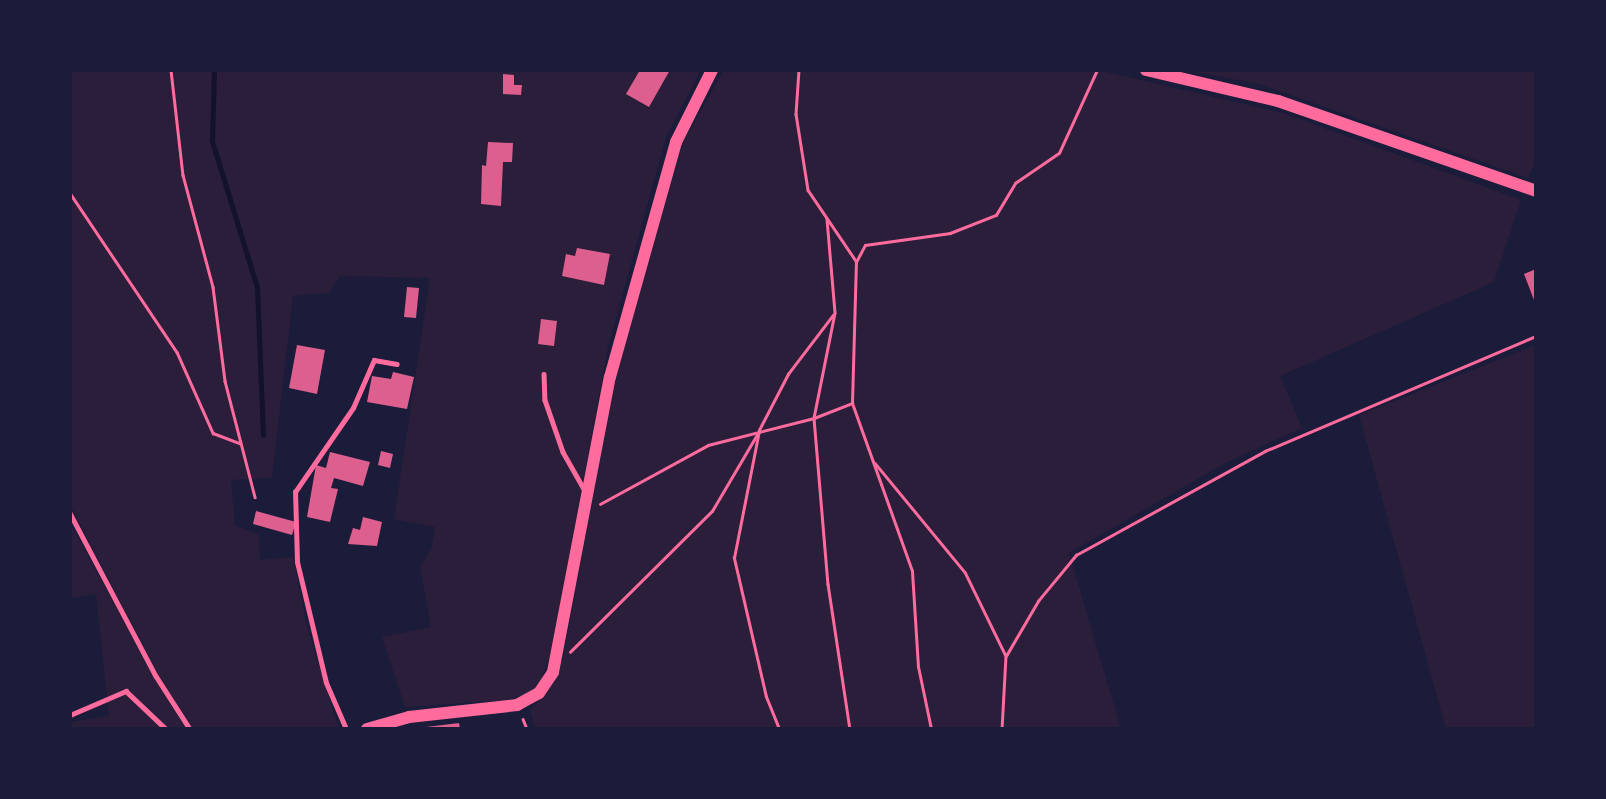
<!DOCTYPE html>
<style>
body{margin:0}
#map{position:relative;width:1606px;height:799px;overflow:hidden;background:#1b1b3a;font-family:Quicksand,sans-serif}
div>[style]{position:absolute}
.green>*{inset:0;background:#2a1e3b}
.stream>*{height:5px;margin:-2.5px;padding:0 2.5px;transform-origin:2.5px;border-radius:2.5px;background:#12122b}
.building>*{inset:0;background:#dd5f8e}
.path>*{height:2.5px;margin:-1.25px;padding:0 1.25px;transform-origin:1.25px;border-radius:1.25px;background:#ff6b9d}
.service>*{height:4.5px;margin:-2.25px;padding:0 2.25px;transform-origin:2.25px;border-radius:2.25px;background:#ff6b9d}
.tertiary>*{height:12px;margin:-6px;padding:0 6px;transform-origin:6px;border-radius:6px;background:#ff6b9d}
span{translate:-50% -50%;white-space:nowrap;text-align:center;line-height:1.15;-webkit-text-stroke:5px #1b1b3a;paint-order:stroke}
.frame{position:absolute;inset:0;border:72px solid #1b1b3a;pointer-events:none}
</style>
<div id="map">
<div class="green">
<div style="clip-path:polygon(70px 70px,701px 70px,666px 137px,608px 347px,551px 653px,541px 681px,532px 691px,509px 700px,405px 707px,382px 637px,431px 627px,420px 566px,431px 549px,435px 527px,394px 519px,430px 278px,340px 276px,329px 293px,293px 296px,272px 478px,231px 480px,235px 525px,259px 535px,260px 560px,293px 557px,307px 627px,339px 729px,193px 729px,159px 676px,70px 505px)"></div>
<div style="clip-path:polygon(724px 70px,1098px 70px,1283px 113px,1521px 200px,1494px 282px,1280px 376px,1302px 428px,1227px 462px,1069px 553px,1121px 729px,535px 729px,530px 710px,556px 680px,563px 657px,616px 378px,683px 142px)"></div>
<div style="clip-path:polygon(1185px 70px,1536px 70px,1536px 160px,1528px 178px,1259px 84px)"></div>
<div style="clip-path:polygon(1536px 345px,1536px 729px,1446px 729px,1359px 415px)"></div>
<div style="clip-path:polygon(70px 523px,154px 678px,186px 729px,70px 729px,73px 722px,109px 716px,96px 594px,70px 598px)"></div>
</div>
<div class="stream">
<div style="left:214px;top:70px;width:71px;rotate:91.6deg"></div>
<div style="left:212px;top:141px;width:153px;rotate:72.9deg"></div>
<div style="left:257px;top:287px;width:148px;rotate:87.7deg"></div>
</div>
<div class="building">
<div style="clip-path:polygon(640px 70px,670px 70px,649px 107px,626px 94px)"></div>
<div style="clip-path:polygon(503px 74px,514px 75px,514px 85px,522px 85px,521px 95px,503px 94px)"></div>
<div style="clip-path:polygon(488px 142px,513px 143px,512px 162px,503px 162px,501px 206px,481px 204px,482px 165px,486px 166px)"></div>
<div style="clip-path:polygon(577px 248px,610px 254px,604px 285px,562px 276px,566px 254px,575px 256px)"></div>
<div style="clip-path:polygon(1536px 269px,1536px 299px,1534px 300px,1524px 274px)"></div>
<div style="clip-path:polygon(407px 287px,419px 288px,416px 318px,404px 317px)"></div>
<div style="clip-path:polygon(541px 319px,557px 321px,554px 346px,538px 344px)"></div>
<div style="clip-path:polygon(297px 345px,325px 350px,317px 394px,289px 388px)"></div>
<div style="clip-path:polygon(393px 372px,414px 377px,407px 409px,367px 402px,372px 376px,391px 379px)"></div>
<div style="clip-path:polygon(381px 451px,393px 454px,390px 468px,378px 465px)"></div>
<div style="clip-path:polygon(330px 452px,370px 462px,363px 486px,334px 478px,331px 488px,338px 489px,330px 522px,307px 517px,316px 465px,326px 468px)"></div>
<div style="clip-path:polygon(256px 511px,296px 522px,292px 535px,253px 524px)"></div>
<div style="clip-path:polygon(363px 517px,382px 522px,377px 546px,348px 544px,353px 528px,360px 530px)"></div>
<div style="clip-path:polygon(459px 723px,460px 729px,426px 729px,426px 727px)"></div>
</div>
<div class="path">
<div style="left:171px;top:70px;width:106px;rotate:83.5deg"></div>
<div style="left:183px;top:175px;width:116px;rotate:75deg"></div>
<div style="left:213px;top:287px;width:95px;rotate:82.7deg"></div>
<div style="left:225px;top:381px;width:120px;rotate:75.5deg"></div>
<div style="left:799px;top:70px;width:44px;rotate:93.9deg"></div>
<div style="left:796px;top:114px;width:77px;rotate:81deg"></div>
<div style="left:808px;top:190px;width:86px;rotate:55.9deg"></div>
<div style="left:70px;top:193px;width:192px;rotate:56.1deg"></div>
<div style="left:177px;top:352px;width:89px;rotate:66deg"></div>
<div style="left:213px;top:433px;width:28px;rotate:21deg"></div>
<div style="left:827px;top:219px;width:94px;rotate:85.1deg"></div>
<div style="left:835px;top:313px;width:107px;rotate:101.3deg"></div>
<div style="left:814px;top:418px;width:167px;rotate:85.2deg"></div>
<div style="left:828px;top:584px;width:147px;rotate:81.4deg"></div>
<div style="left:875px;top:463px;width:141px;rotate:50.5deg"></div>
<div style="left:965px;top:572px;width:93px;rotate:64deg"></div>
<div style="left:1006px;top:656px;width:73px;rotate:93.1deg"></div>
<div style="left:600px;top:504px;width:123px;rotate:-28.6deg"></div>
<div style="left:708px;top:445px;width:109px;rotate:-14.3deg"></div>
<div style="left:814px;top:418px;width:41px;rotate:-21.5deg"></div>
<div style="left:570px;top:652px;width:200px;rotate:-44.8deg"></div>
<div style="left:712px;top:511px;width:91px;rotate:-59.5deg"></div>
<div style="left:1006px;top:656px;width:64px;rotate:-59.8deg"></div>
<div style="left:1038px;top:601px;width:60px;rotate:-50.4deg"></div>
<div style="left:1076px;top:555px;width:216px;rotate:-28.8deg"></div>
<div style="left:1265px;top:451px;width:294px;rotate:-23deg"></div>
<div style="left:523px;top:719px;width:11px;rotate:68deg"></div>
<div style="left:779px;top:729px;width:35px;rotate:-112deg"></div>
<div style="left:766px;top:697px;width:143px;rotate:-103deg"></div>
<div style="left:734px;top:558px;width:130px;rotate:-78.9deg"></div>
<div style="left:759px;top:430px;width:63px;rotate:-62.6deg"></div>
<div style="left:788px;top:374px;width:74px;rotate:-52.7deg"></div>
<div style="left:931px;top:729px;width:63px;rotate:-101.8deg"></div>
<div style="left:918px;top:667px;width:96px;rotate:-93.6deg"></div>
<div style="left:912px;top:571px;width:178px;rotate:-109.7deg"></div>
<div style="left:852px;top:403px;width:141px;rotate:-88.4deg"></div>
<div style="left:856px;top:262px;width:19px;rotate:-62deg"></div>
<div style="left:865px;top:245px;width:86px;rotate:-8deg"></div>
<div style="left:950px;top:233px;width:49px;rotate:-21.4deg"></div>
<div style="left:996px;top:215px;width:37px;rotate:-59deg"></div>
<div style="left:1015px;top:183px;width:53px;rotate:-34.3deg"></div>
<div style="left:1059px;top:153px;width:91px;rotate:-65.4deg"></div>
</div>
<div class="service">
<div style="left:544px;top:374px;width:26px;rotate:88deg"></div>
<div style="left:545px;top:400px;width:55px;rotate:70.9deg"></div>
<div style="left:563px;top:452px;width:43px;rotate:60.4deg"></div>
<div style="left:70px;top:513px;width:184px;rotate:62.2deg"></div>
<div style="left:156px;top:676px;width:63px;rotate:57.3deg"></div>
<div style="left:70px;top:715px;width:61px;rotate:-23.2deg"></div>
<div style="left:126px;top:691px;width:55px;rotate:43.5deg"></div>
<div style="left:346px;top:729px;width:50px;rotate:-113.5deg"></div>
<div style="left:326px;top:683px;width:124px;rotate:-103.5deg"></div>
<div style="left:297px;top:562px;width:70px;rotate:-91.6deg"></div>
<div style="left:295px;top:492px;width:102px;rotate:-55.4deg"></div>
<div style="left:353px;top:408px;width:52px;rotate:-66.4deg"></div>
<div style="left:374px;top:360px;width:23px;rotate:10deg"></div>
</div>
<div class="tertiary">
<div style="left:1146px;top:70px;width:136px;rotate:13.2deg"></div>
<div style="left:1278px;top:101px;width:273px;rotate:19.2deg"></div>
<div style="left:367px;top:729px;width:44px;rotate:-15.9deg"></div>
<div style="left:409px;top:717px;width:109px;rotate:-6.3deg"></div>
<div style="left:517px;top:705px;width:25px;rotate:-29deg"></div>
<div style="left:539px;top:693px;width:25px;rotate:-56deg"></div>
<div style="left:553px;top:672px;width:300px;rotate:-79.1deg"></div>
<div style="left:610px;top:377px;width:244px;rotate:-74.3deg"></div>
<div style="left:676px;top:142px;width:80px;rotate:-63.4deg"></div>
</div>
<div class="frame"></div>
</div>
